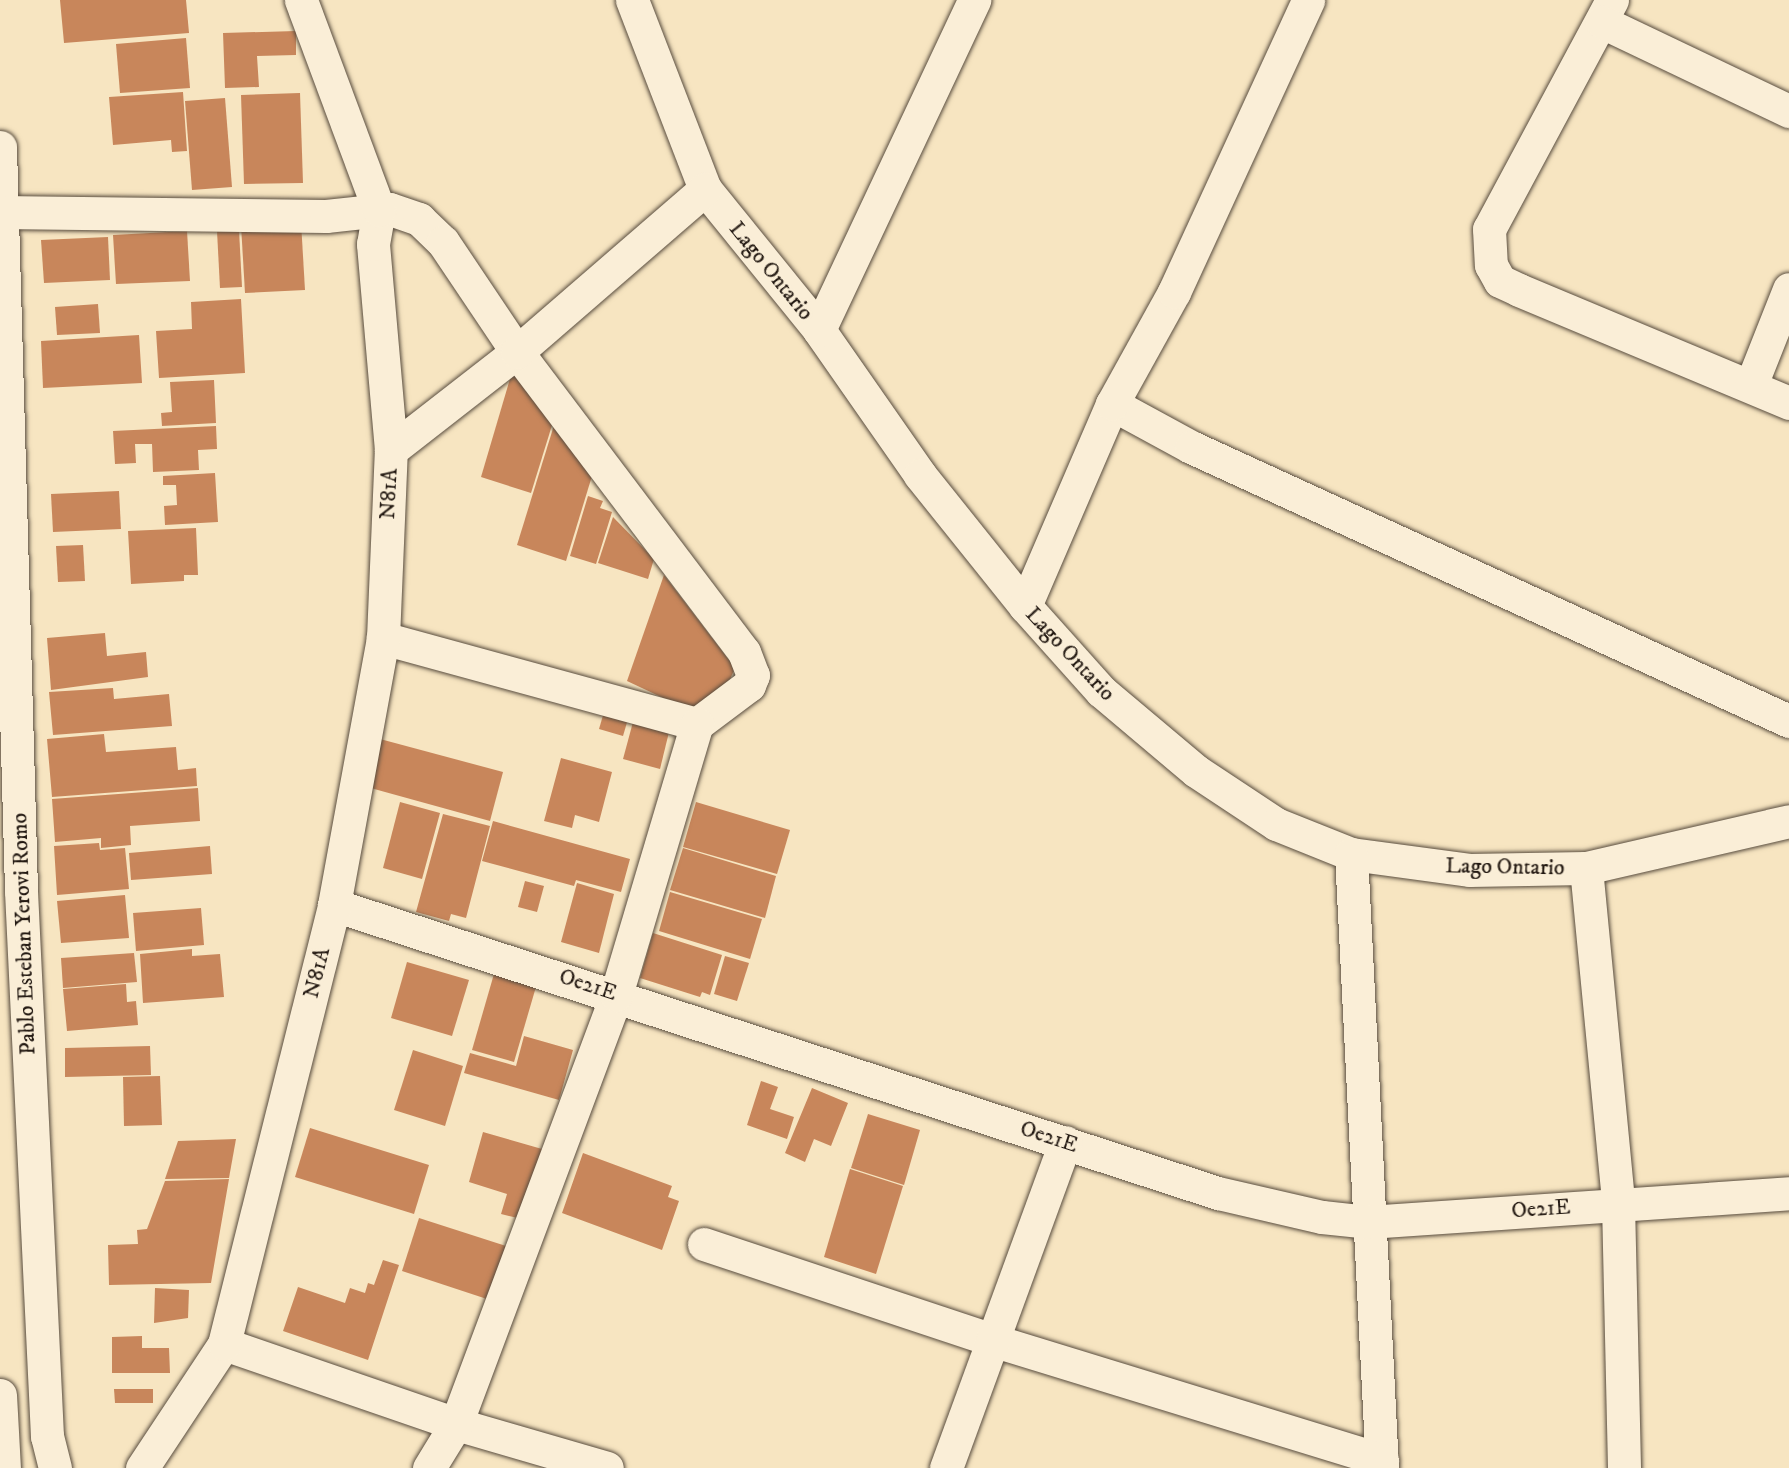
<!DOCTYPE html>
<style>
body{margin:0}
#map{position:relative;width:1789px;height:1468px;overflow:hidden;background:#f7e5c1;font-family:"IM FELL DW Pica",serif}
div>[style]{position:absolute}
.building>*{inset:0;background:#c8865b}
.roads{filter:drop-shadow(0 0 2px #584c3e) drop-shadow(0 0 2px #584c3e)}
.minor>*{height:33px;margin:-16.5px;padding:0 16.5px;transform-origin:16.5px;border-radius:16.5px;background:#faeed7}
span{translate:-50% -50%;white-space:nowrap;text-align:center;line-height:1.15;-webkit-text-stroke:5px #faeed7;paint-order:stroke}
.street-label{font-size:22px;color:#231912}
</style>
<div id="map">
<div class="building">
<div style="clip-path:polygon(60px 0,186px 0,189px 33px,64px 43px)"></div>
<div style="clip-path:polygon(296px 31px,296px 55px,257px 56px,259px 87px,225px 88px,223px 33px)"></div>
<div style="clip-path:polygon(186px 38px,190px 88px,120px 93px,116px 44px)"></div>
<div style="clip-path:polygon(183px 92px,187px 151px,172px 152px,171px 140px,113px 145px,109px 97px)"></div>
<div style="clip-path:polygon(300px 93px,303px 183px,244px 184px,241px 95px)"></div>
<div style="clip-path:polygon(225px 98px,232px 187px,192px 190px,185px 101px)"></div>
<div style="clip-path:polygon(301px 222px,305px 290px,245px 293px,241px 225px)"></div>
<div style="clip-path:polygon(239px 230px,242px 287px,220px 288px,217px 231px)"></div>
<div style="clip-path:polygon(187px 231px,190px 281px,116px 284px,113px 235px)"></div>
<div style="clip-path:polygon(108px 237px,110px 280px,44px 283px,41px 240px)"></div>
<div style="clip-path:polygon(241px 299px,245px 373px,159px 378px,156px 331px,192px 329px,191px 302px)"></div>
<div style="clip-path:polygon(98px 304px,100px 333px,57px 335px,55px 307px)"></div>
<div style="clip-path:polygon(139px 335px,142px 383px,43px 388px,41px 341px)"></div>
<div style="clip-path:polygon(512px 372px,553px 422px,531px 493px,481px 477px)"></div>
<div style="clip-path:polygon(214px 380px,216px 423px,162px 426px,161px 413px,172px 412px,170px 382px)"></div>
<div style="clip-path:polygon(555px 422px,592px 476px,566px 561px,517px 545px)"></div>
<div style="clip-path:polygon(216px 426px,217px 449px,198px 450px,199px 470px,153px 472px,152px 444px,135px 444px,136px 463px,115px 464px,113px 431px)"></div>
<div style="clip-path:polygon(215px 473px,218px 522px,165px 525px,164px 506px,177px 505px,176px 485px,163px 485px,163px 476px)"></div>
<div style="clip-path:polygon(119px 491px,121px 529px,53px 532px,51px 494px)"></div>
<div style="clip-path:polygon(588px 496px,603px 501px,600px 508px,612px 512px,596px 564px,570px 556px)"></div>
<div style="clip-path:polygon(613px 517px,654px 559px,648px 579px,598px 563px)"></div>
<div style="clip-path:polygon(196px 528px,198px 575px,184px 575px,184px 581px,131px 584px,128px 531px)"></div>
<div style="clip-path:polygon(83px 545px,85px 581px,58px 582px,56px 546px)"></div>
<div style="clip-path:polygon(664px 575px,735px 668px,728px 684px,693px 712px,627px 681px)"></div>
<div style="clip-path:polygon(105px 633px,107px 656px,146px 652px,148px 677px,51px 690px,47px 638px)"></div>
<div style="clip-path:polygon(113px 688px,114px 699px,169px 694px,172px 726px,53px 735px,49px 692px)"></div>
<div style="clip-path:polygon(604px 712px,628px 719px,623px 736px,599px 729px)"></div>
<div style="clip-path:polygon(633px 722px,669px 732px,660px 769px,623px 759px)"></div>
<div style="clip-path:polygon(104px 734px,106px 752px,176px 747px,178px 770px,196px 768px,197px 786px,52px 797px,47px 739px)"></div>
<div style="clip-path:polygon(380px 739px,503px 772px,490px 821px,367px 787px)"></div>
<div style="clip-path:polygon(561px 758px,612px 772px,599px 822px,575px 815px,572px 828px,544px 821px)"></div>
<div style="clip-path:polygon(198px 788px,200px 821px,130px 826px,131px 845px,101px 848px,101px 838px,55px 842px,52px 799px)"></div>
<div style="clip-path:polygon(400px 802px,440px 813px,422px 879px,383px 868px)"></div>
<div style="clip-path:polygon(696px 802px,790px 830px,777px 874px,683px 847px)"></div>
<div style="clip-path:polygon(443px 814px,490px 826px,466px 918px,451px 914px,449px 921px,416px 912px)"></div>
<div style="clip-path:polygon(493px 821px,630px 859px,621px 892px,576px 880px,574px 886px,482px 861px)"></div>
<div style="clip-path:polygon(99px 843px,100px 850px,125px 848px,129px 889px,57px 895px,54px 846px)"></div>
<div style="clip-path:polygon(210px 846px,212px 874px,131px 880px,129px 853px)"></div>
<div style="clip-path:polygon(683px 848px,776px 876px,765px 918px,670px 890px)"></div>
<div style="clip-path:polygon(525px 881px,544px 886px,537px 912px,518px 907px)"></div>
<div style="clip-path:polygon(577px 883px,614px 894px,599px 953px,561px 942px)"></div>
<div style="clip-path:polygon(670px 892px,762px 919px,750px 959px,659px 931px)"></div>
<div style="clip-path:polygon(125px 895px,129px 938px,61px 943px,57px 901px)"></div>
<div style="clip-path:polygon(201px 908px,204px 945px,136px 951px,133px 913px)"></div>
<div style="clip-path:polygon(653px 933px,722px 955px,710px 995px,702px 992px,700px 997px,640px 978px)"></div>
<div style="clip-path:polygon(192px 949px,192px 956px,220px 954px,224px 997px,143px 1003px,140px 954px)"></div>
<div style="clip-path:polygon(134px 953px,137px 982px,63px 988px,61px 958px)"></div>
<div style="clip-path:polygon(725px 956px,749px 963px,737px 1001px,714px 994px)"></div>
<div style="clip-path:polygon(407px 962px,469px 980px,452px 1036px,391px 1018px)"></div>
<div style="clip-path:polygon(496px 967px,538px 980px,514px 1062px,472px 1050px)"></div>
<div style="clip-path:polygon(126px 984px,127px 1002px,136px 1001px,138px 1025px,67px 1031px,63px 989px)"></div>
<div style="clip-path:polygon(524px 1036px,573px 1050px,559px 1100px,464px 1073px,470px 1053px,516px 1066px)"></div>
<div style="clip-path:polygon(150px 1046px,151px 1075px,65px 1077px,65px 1048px)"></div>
<div style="clip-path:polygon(413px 1050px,463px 1066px,445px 1126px,394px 1110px)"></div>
<div style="clip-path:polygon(160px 1076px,162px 1125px,124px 1126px,123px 1077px)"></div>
<div style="clip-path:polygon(761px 1081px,778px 1087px,770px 1109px,794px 1117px,787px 1139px,747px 1125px)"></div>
<div style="clip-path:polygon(812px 1088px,848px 1103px,831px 1146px,814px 1139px,805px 1162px,785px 1153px)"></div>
<div style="clip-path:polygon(868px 1114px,920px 1130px,904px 1185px,851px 1168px)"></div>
<div style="clip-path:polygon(310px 1128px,429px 1165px,414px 1214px,295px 1177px)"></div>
<div style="clip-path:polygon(483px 1132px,542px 1149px,522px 1219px,501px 1214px,507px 1194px,469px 1182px)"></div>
<div style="clip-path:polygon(236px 1139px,229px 1178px,165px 1179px,178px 1141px)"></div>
<div style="clip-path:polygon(583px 1153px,672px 1186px,668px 1197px,679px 1201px,662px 1250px,562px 1213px)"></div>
<div style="clip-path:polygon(850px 1169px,903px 1186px,876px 1274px,824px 1257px)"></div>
<div style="clip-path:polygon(229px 1179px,211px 1283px,109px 1285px,108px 1245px,138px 1244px,137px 1230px,147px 1229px,165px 1181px)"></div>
<div style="clip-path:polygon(419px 1218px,506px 1246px,496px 1302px,402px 1271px)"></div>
<div style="clip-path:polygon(383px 1260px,399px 1265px,368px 1360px,283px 1331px,298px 1287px,345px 1303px,350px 1288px,365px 1293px,368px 1283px,374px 1285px)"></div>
<div style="clip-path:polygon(155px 1288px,189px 1290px,188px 1318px,154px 1323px)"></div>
<div style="clip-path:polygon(142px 1336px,142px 1348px,169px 1348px,170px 1373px,112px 1373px,112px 1337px)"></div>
<div style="clip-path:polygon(114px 1389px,153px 1389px,153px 1403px,115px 1403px)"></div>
</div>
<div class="roads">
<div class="minor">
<div style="left:632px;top:0;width:203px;rotate:68.9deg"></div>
<div style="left:705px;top:189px;width:181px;rotate:51deg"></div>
<div style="left:819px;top:330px;width:177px;rotate:55.1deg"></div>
<div style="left:920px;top:475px;width:168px;rotate:51.3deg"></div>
<div style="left:1025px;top:606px;width:114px;rotate:48.2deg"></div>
<div style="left:1101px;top:691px;width:124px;rotate:40.1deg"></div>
<div style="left:1196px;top:771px;width:96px;rotate:33.5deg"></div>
<div style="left:1276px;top:824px;width:81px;rotate:21.8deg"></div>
<div style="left:1351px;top:854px;width:119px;rotate:7.7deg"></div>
<div style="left:1469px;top:870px;width:117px;rotate:-1deg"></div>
<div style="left:1586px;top:868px;width:208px;rotate:-13deg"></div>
<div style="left:1612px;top:0;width:260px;rotate:118.2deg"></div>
<div style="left:1489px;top:229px;width:36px;rotate:87deg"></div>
<div style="left:1491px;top:265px;width:18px;rotate:61deg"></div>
<div style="left:1500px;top:281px;width:21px;rotate:25deg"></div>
<div style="left:1519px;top:290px;width:293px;rotate:22.7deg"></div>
<div style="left:1602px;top:22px;width:207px;rotate:25.5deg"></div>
<div style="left:0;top:147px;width:744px;rotate:88.38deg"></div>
<div style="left:21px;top:891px;width:546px;rotate:87.27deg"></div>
<div style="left:47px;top:1436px;width:33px;rotate:76deg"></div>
<div style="left:0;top:212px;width:326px;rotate:0.7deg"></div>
<div style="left:326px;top:216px;width:64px;rotate:-6.2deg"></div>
<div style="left:390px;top:209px;width:31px;rotate:19deg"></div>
<div style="left:419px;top:219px;width:33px;rotate:44deg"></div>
<div style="left:443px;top:242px;width:133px;rotate:56.1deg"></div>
<div style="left:517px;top:352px;width:376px;rotate:52.9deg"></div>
<div style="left:744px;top:652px;width:25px;rotate:69deg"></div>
<div style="left:753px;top:675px;width:11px;rotate:112deg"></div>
<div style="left:749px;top:685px;width:65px;rotate:143.1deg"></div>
<div style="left:697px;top:724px;width:326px;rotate:-164.7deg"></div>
<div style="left:819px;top:330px;width:365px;rotate:-64.8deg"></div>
<div style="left:1751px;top:385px;width:103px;rotate:-68.4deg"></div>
<div style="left:1112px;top:404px;width:90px;rotate:28.6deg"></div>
<div style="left:1191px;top:447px;width:658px;rotate:24.62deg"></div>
<div style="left:391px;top:450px;width:160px;rotate:-37.9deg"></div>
<div style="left:517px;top:352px;width:249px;rotate:-40.9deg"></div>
<div style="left:1025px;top:606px;width:220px;rotate:-66.7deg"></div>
<div style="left:1112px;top:404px;width:128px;rotate:-61deg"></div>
<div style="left:1174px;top:292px;width:321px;rotate:-65.3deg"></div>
<div style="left:1351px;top:854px;width:615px;rotate:87.11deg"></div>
<div style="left:1586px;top:868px;width:337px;rotate:84.5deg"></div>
<div style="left:1618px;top:1203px;width:265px;rotate:88.7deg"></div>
<div style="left:334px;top:905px;width:930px;rotate:18.05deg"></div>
<div style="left:1218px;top:1193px;width:107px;rotate:13deg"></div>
<div style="left:1322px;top:1217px;width:46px;rotate:6.2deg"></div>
<div style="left:1368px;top:1222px;width:422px;rotate:-3.9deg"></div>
<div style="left:704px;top:1244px;width:304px;rotate:18.4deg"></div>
<div style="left:992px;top:1340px;width:408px;rotate:17.1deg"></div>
<div style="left:224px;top:1344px;width:245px;rotate:19deg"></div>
<div style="left:456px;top:1424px;width:157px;rotate:16.2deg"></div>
<div style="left:0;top:1395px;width:73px;rotate:86.9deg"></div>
<div style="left:142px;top:1468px;width:149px;rotate:-56.5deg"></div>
<div style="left:224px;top:1344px;width:453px;rotate:-75.9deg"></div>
<div style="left:334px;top:905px;width:271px;rotate:-79.6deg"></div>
<div style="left:383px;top:638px;width:188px;rotate:-87.6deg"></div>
<div style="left:391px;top:450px;width:207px;rotate:-95deg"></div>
<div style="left:373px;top:244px;width:35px;rotate:-80deg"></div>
<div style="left:379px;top:210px;width:224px;rotate:-110.4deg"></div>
<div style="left:429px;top:1468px;width:52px;rotate:-58.5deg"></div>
<div style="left:456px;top:1424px;width:458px;rotate:-69.5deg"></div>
<div style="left:616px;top:995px;width:283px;rotate:-73.4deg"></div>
<div style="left:946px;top:1468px;width:347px;rotate:-69.9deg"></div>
</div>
</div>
<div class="street-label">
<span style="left:771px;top:271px;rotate:51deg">Lago Ontario</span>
<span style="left:389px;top:494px;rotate:-87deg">N81A</span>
<span style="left:1070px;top:654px;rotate:47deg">Lago Ontario</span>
<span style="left:1505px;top:867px;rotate:1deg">Lago Ontario</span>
<span style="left:24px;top:934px;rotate:-92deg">Pablo Esteban Yerovi Romo</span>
<span style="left:317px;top:973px;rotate:-76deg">N81A</span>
<span style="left:588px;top:985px;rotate:18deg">Oe21E</span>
<span style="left:1049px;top:1137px;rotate:18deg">Oe21E</span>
<span style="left:1541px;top:1209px;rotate:-4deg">Oe21E</span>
</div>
</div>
